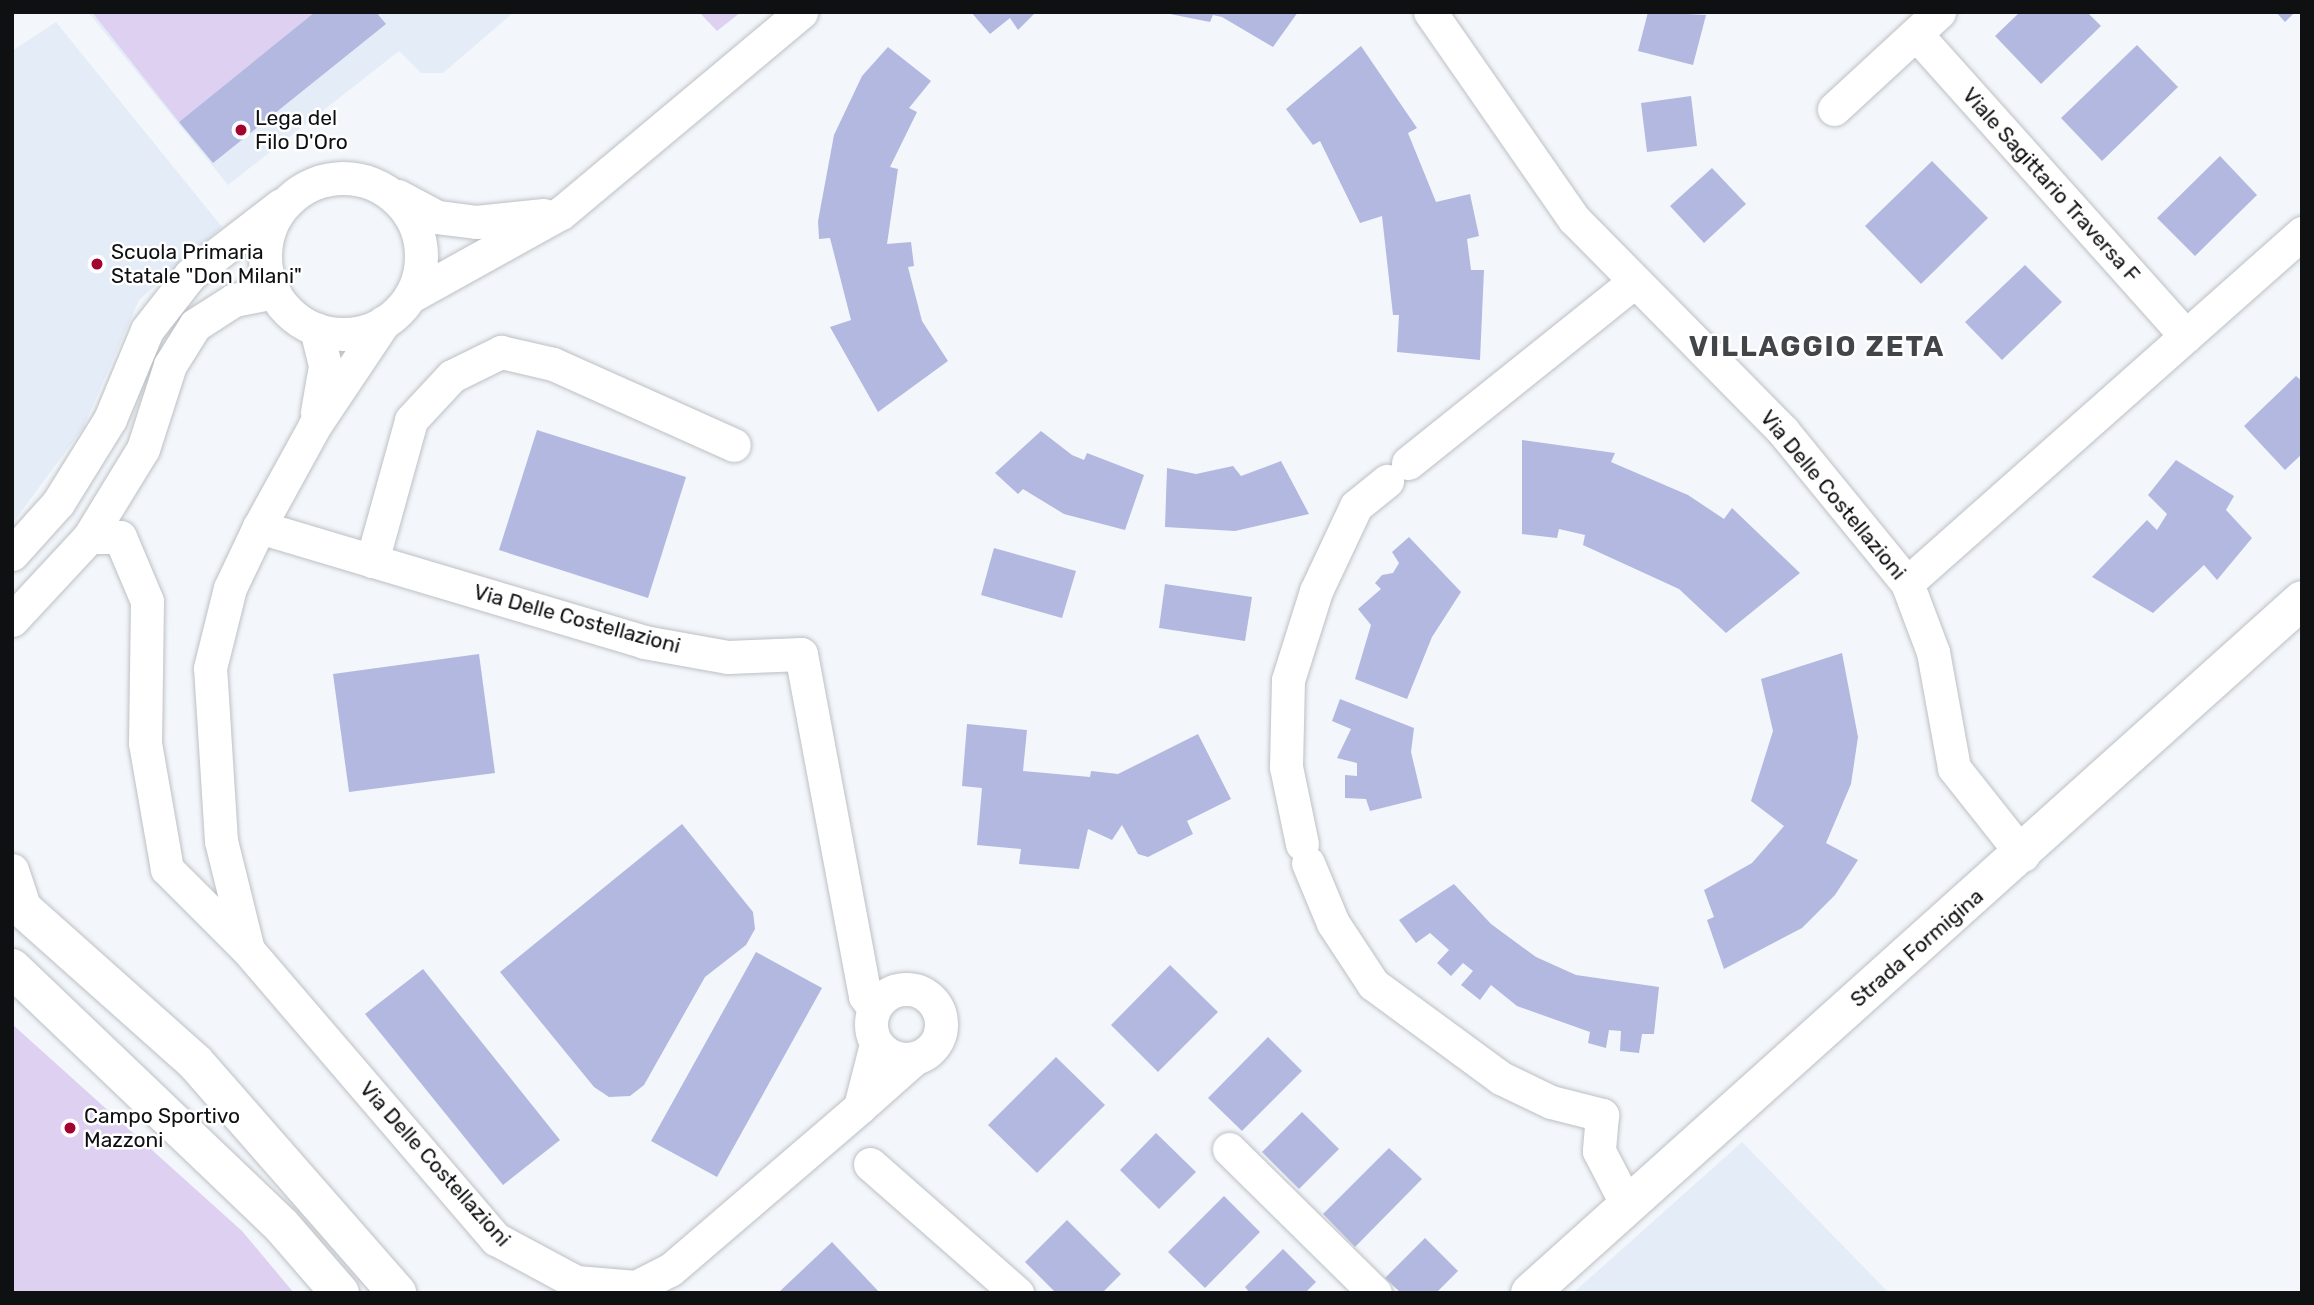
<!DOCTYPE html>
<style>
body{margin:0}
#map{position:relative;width:2314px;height:1305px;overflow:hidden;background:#f3f7fb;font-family:Rubik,sans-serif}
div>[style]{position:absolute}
.built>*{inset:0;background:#e4ecf7}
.green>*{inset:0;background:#ddd0f1}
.building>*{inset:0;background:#b2b8df}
.roads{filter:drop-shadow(0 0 2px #bdc0c4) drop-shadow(0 0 2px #bdc0c4)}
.minor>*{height:33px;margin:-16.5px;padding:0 16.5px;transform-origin:16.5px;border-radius:16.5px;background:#fff}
.minor>.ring{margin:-16.5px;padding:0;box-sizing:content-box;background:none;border:33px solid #fff;border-radius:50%}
.tertiary>*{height:38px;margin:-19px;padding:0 19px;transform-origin:19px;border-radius:19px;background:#fff}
.secondary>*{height:38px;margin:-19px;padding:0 19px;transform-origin:19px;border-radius:19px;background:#fff}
.dots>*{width:19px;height:19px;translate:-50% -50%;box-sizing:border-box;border:4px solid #fff;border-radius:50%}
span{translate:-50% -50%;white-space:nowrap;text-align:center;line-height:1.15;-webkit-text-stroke:5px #fff;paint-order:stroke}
.poi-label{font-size:21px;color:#0f1012}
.left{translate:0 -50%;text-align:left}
.street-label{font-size:21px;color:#0f1012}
.district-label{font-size:28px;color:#434649;font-weight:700;letter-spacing:2px}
.frame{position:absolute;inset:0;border:14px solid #0f1012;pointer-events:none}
</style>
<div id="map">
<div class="built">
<div style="clip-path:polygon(88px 12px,514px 12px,443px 73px,421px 73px,399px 51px,228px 185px)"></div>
<div style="clip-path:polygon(56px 22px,222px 227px,139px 300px,83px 428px,12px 524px,12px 51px)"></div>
<div style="clip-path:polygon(1742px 1142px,1889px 1293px,1573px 1293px)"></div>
</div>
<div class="green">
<div style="clip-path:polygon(92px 12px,315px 12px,179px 122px)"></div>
<div style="clip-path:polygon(699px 12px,741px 12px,717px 31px)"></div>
<div style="clip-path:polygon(12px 1024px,242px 1231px,294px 1293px,12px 1293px)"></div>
</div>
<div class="building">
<div style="clip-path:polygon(315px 12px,376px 12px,386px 24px,213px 163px,179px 122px)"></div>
<div style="clip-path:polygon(971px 12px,1036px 12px,1018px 30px,1010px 18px,990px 34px)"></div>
<div style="clip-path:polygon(1160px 12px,1298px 12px,1273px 47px,1222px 17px,1213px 15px,1210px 22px)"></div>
<div style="clip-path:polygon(1648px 12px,1706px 15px,1693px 65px,1638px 51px)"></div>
<div style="clip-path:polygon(2020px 12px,2087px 12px,2101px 26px,2041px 84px,1995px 36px)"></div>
<div style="clip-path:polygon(2276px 12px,2295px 12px,2285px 22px)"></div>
<div style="clip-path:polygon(2137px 45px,2178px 87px,2102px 161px,2061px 118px)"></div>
<div style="clip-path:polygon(1361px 46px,1417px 128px,1408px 133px,1436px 202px,1470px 194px,1479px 236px,1467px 239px,1471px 270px,1484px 270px,1480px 360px,1397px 352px,1399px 315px,1393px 315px,1382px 216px,1360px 223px,1320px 141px,1313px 145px,1286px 109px)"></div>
<div style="clip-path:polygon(888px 47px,931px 81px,909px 108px,917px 112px,890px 167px,898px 169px,887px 244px,911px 242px,914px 266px,908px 267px,922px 321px,948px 361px,878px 412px,830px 327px,851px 320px,830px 238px,819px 239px,818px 221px,834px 135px,862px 76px)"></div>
<div style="clip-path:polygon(1691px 96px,1697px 146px,1647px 152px,1641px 103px)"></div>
<div style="clip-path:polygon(2220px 156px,2257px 195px,2195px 256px,2157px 218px)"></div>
<div style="clip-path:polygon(1932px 161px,1988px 218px,1921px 284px,1865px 226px)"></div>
<div style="clip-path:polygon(1712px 168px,1746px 204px,1704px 243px,1670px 206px)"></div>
<div style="clip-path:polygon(2025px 265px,2062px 302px,2002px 360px,1965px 322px)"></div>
<div style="clip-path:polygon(2296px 376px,2302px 381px,2302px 454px,2285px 470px,2244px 426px)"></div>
<div style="clip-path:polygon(537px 430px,686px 477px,648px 598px,499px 550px)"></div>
<div style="clip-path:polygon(1041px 431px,1072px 455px,1084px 460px,1087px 453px,1144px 475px,1125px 530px,1064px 514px,1023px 489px,1018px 494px,995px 473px)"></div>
<div style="clip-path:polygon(1522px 440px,1615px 453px,1611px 462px,1688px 495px,1724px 519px,1732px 508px,1800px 573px,1726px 633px,1679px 589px,1583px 545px,1585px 535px,1559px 529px,1557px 538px,1522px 534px)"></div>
<div style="clip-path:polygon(2176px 460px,2234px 496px,2226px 510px,2252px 538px,2217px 580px,2204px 565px,2153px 613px,2092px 577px,2147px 520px,2157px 530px,2167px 514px,2148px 495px)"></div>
<div style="clip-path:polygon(1281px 461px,1309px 514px,1235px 531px,1165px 527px,1167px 468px,1196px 474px,1233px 466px,1241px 476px)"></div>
<div style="clip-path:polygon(1409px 537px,1461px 592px,1432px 637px,1407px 699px,1355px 679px,1371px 625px,1358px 609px,1381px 589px,1375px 583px,1382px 575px,1393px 573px,1399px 563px,1392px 552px)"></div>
<div style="clip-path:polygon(994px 548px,1076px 571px,1062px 618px,981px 595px)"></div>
<div style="clip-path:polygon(1165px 584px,1252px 597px,1245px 641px,1159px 628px)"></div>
<div style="clip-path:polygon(1842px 653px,1858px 737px,1851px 784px,1826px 843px,1858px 860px,1835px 895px,1802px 928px,1724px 969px,1707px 920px,1714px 917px,1704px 890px,1752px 863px,1784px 826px,1751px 801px,1773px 731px,1761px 679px)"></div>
<div style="clip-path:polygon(479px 654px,495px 773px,349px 792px,333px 674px)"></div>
<div style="clip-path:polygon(1340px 699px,1414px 728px,1411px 752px,1422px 798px,1370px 811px,1366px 799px,1345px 798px,1345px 775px,1357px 776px,1357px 763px,1337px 758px,1351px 729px,1332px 721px)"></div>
<div style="clip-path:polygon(967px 724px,1027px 730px,1023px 771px,1090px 777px,1091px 771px,1118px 774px,1198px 734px,1231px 799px,1187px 821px,1193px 834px,1148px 857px,1138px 854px,1122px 825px,1112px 840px,1088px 829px,1079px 869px,1019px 864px,1021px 849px,977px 845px,982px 788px,962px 786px)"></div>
<div style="clip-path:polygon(682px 824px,753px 912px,755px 929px,746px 945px,705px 977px,644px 1085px,630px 1096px,609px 1097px,594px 1087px,500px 972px)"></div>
<div style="clip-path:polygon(1454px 884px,1491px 924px,1536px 957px,1576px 975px,1659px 987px,1654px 1034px,1642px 1034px,1639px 1053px,1620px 1051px,1621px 1031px,1609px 1030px,1606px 1048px,1588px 1043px,1590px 1032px,1517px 1006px,1491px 985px,1480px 1000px,1461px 985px,1473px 971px,1463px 963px,1451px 976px,1437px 963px,1449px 950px,1430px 933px,1416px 943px,1399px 920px)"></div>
<div style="clip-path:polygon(756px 952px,822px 988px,717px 1177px,651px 1141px)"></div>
<div style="clip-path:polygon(1170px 965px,1218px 1012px,1158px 1072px,1111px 1025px)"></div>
<div style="clip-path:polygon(423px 969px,560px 1140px,503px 1185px,365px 1014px)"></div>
<div style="clip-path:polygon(1268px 1037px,1302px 1071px,1242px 1131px,1208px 1098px)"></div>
<div style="clip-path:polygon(1056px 1057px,1105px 1105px,1037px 1173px,988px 1125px)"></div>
<div style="clip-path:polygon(1302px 1112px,1339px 1149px,1299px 1189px,1262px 1152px)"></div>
<div style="clip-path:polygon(1156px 1133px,1196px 1172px,1159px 1209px,1120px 1170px)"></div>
<div style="clip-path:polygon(1389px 1148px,1422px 1179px,1355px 1247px,1323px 1214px)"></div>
<div style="clip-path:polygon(1224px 1196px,1260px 1232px,1205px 1288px,1168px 1252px)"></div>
<div style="clip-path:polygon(1067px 1220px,1121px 1274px,1102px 1293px,1056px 1293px,1025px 1262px)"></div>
<div style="clip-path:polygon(1425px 1238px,1458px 1271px,1436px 1293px,1401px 1293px,1385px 1278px)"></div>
<div style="clip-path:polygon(832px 1242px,880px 1293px,778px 1293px)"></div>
<div style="clip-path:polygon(1283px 1249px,1316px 1282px,1305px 1293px,1250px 1293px,1245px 1287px)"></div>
</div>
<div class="roads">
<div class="minor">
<div style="left:1430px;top:12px;width:252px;rotate:55.2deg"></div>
<div style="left:1574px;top:219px;width:298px;rotate:45.4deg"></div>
<div style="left:1783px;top:431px;width:196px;rotate:50.8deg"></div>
<div style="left:1907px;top:583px;width:74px;rotate:69.4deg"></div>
<div style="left:1933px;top:652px;width:118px;rotate:79.7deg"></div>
<div style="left:1954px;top:768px;width:111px;rotate:51.6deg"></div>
<div style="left:1916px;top:34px;width:405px;rotate:48.2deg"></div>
<div style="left:1834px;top:109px;width:143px;rotate:-42.7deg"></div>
<div class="ring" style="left:265px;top:178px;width:123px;height:123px"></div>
<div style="left:398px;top:196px;width:44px;rotate:28.3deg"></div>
<div style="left:437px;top:217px;width:39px;rotate:7deg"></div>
<div style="left:476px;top:222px;width:68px;rotate:-5.9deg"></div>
<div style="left:411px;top:296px;width:171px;rotate:-29deg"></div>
<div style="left:561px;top:213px;width:313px;rotate:-39.9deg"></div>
<div style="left:316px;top:329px;width:38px;rotate:76deg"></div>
<div style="left:325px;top:366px;width:47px;rotate:99.9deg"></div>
<div style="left:1408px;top:463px;width:290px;rotate:-38.7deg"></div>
<div style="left:259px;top:527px;width:402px;rotate:16.6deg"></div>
<div style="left:644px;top:642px;width:85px;rotate:10.1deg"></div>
<div style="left:728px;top:657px;width:73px;rotate:-2.4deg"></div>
<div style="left:801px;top:654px;width:348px;rotate:79.4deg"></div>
<div style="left:865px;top:996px;width:15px;rotate:53deg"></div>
<div style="left:89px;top:537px;width:31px"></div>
<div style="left:120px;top:537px;width:69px;rotate:67.1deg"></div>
<div style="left:147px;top:601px;width:142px;rotate:90.8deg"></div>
<div style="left:145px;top:743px;width:128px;rotate:80.1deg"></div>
<div style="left:167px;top:869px;width:115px;rotate:45deg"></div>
<div style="left:248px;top:950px;width:381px;rotate:49.4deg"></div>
<div style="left:496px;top:1239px;width:91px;rotate:28.3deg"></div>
<div style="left:576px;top:1282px;width:60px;rotate:4.8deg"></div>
<div style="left:636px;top:1287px;width:38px;rotate:-27deg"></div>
<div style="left:670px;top:1270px;width:250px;rotate:-40.6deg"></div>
<div style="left:12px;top:554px;width:69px;rotate:-48deg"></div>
<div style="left:58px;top:503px;width:99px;rotate:-58.2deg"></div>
<div style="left:110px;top:419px;width:96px;rotate:-67.4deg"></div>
<div style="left:147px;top:330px;width:70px;rotate:-52deg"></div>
<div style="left:190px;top:275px;width:115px;rotate:-37.6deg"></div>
<div style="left:372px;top:561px;width:146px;rotate:-74.5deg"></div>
<div style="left:411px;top:420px;width:60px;rotate:-47deg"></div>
<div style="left:452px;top:376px;width:55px;rotate:-26.1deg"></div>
<div style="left:501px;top:352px;width:53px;rotate:13deg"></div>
<div style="left:553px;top:364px;width:198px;rotate:24.1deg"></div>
<div style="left:1907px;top:583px;width:528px;rotate:-41.54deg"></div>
<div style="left:12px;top:620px;width:113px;rotate:-47.1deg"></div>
<div style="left:89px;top:537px;width:103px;rotate:-58.5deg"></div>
<div style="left:143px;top:449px;width:88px;rotate:-72.2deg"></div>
<div style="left:170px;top:365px;width:47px;rotate:-58deg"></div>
<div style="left:195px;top:325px;width:46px;rotate:-32.7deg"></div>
<div style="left:234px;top:300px;width:41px;rotate:-11.3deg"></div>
<div style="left:1302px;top:844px;width:79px;rotate:-101.7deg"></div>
<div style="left:1286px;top:767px;width:87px;rotate:-88.7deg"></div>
<div style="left:1288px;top:680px;width:93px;rotate:-72.5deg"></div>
<div style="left:1316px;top:591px;width:94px;rotate:-64.8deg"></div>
<div style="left:1356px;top:506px;width:40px;rotate:-39deg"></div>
<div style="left:1308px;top:863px;width:65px;rotate:67.4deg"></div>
<div style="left:1333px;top:923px;width:73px;rotate:56.7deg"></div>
<div style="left:1373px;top:984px;width:159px;rotate:36.3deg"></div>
<div style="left:1501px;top:1078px;width:55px;rotate:25.6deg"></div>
<div style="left:1551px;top:1102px;width:53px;rotate:14.3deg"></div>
<div style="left:1602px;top:1115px;width:36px;rotate:95deg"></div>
<div style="left:1599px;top:1151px;width:59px;rotate:62.6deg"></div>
<div style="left:12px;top:870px;width:41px;rotate:71.6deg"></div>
<div style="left:248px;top:950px;width:112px;rotate:-103.9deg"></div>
<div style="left:221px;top:841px;width:173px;rotate:-93.6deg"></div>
<div style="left:210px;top:668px;width:82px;rotate:-76deg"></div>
<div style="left:230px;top:588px;width:68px;rotate:-64.6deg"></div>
<div style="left:259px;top:527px;width:116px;rotate:-61.2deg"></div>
<div style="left:315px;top:425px;width:124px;rotate:-56.2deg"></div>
<div class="ring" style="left:871px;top:989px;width:37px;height:37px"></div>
<div style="left:876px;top:1044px;width:65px;rotate:104.3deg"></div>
<div style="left:860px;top:1107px;width:72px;rotate:-41.6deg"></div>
<div style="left:1229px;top:1149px;width:205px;rotate:44.6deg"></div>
<div style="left:870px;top:1164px;width:196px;rotate:41.3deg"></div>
</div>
<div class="tertiary">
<div style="left:1530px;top:1293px;width:1037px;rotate:-41.91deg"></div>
</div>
<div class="secondary">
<div style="left:12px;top:899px;width:245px;rotate:41.7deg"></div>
<div style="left:195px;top:1062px;width:307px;rotate:48.8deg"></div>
<div style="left:12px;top:968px;width:372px;rotate:43.7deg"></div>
<div style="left:281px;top:1225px;width:90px;rotate:49.1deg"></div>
</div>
</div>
<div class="dots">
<div style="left:241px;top:130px;background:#a2032f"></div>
<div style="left:97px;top:264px;background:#a2032f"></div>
<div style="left:70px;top:1128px;background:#a2032f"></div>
</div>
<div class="poi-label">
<span class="left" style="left:255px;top:130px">Lega del<br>Filo D'Oro</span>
<span class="left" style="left:111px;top:264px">Scuola Primaria<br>Statale "Don Milani"</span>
<span class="left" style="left:84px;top:1128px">Campo Sportivo<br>Mazzoni</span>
</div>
<div class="street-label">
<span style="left:2051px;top:185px;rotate:48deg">Viale Sagittario Traversa F</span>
<span style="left:1833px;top:495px;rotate:50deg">Via Delle Costellazioni</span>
<span style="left:577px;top:619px;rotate:15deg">Via Delle Costellazioni</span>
<span style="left:1917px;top:948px;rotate:-41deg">Strada Formigina</span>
<span style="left:435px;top:1164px;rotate:48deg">Via Delle Costellazioni</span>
</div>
<div class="district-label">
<span style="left:1817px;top:347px">VILLAGGIO ZETA</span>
</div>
<div class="frame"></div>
</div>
